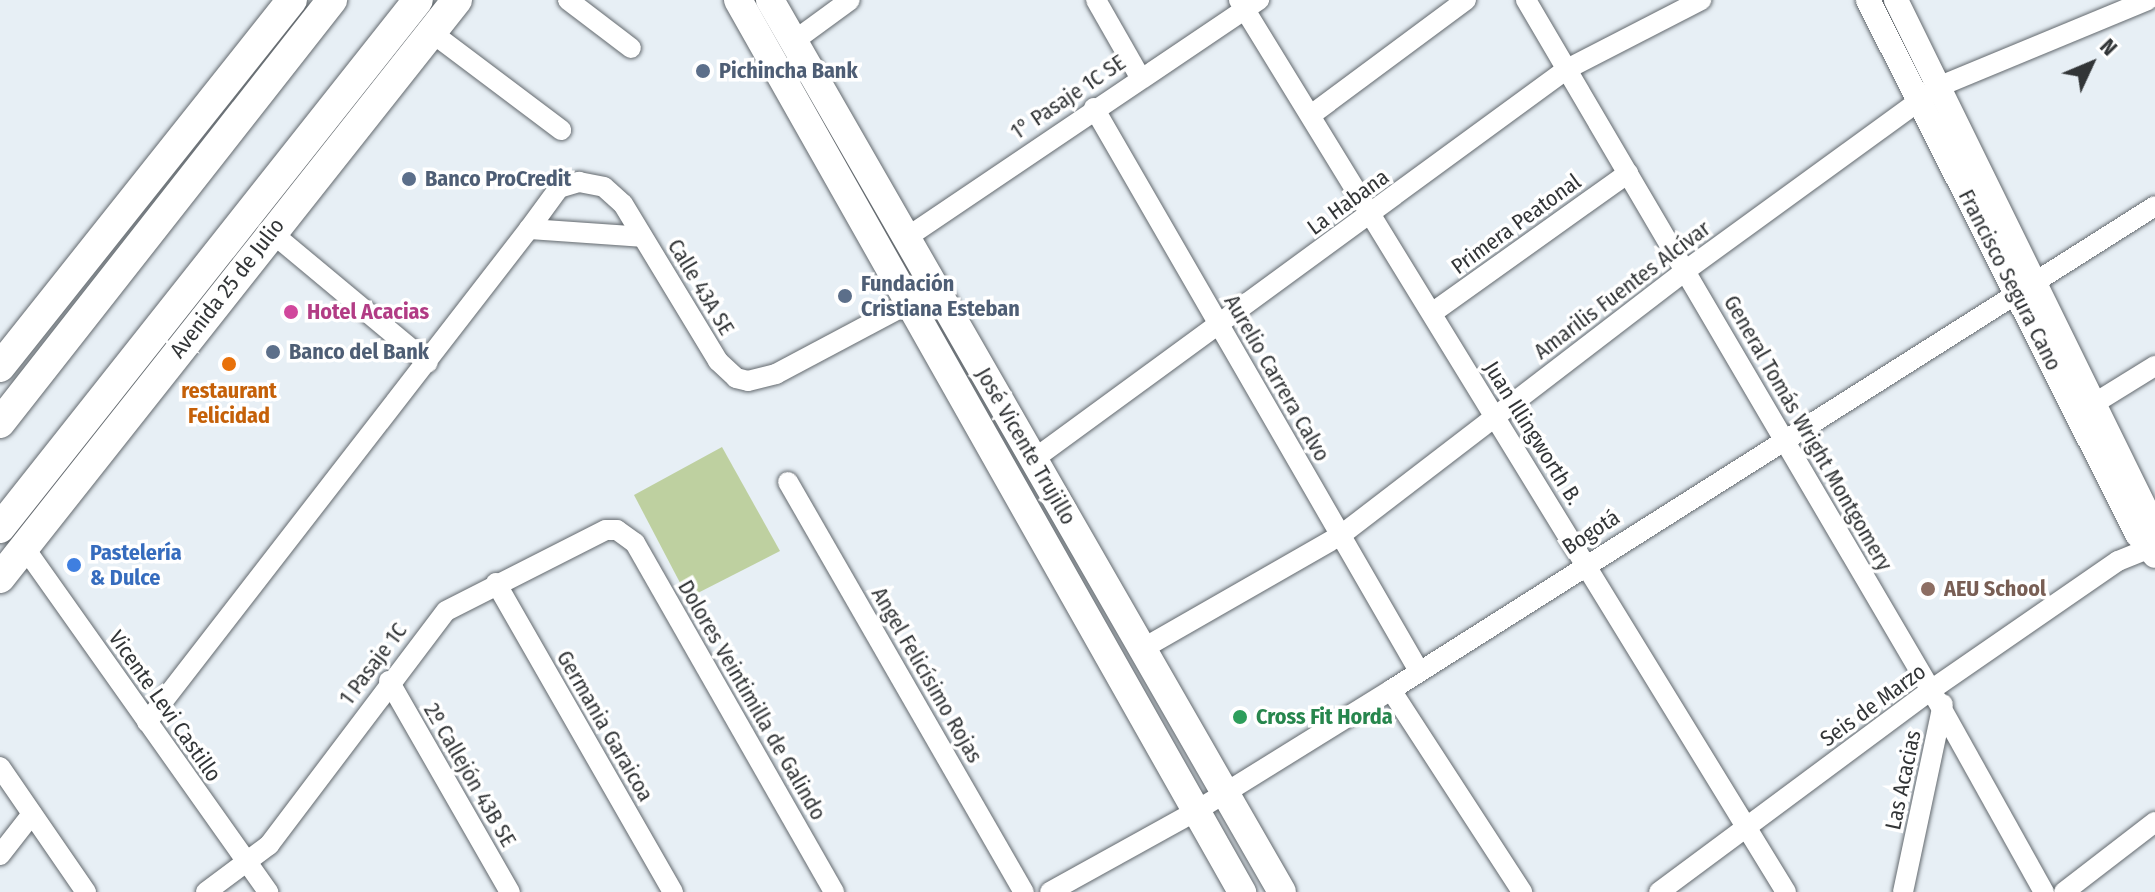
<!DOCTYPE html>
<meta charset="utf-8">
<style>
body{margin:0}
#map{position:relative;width:2155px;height:892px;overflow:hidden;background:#e7eff5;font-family:"Fira Sans Condensed",sans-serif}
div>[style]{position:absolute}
.green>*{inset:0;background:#bed0a0}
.roads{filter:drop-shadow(0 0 2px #63696e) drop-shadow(0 0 2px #63696e)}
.minor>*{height:20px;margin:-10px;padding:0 10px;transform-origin:10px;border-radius:10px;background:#fff}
.tertiary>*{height:24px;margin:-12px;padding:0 12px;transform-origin:12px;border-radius:12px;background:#fff}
.secondary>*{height:28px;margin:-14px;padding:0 14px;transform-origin:14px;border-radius:14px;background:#fff}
.primary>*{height:30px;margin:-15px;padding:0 15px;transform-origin:15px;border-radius:15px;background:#fff}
.dots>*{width:22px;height:22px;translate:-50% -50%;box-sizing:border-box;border:4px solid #fff;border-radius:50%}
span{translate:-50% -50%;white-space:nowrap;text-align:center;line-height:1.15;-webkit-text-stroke:7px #fff;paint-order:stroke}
.service-label{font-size:22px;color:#4e5e75;font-weight:700}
.left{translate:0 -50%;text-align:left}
.street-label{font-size:22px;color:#323537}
.hotel-label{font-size:22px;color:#b23c85;font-weight:700}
.food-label{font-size:22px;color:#c56008;font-weight:700}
.shop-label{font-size:22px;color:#366cbe;font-weight:700}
.education-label{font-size:22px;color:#785e54;font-weight:700}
.leisure-label{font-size:22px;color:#27864d;font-weight:700}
.north{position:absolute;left:2051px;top:24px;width:80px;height:80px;-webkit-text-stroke:6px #fff;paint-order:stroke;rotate:46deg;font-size:22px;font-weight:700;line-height:32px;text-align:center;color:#323537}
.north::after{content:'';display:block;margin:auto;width:28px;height:36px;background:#323537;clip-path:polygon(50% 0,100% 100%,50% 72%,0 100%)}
</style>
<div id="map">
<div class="green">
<div style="clip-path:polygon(722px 447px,780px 551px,688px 598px,634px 495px)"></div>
</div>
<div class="roads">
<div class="minor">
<div style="left:568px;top:0;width:79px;rotate:37.3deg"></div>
<div style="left:1096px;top:0;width:89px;rotate:60.3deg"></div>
<div style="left:1239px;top:0;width:1046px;rotate:58.48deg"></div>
<div style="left:1526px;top:0;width:822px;rotate:59.6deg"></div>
<div style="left:1942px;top:709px;width:210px;rotate:60.9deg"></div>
<div style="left:431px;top:32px;width:163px;rotate:37deg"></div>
<div style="left:794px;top:41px;width:69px;rotate:-36.2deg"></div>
<div style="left:1094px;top:108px;width:650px;rotate:60deg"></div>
<div style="left:1311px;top:115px;width:193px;rotate:-36.6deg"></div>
<div style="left:529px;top:229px;width:51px;rotate:-53.8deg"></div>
<div style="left:559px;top:188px;width:21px;rotate:-17deg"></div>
<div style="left:579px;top:182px;width:25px;rotate:11deg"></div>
<div style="left:604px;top:187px;width:25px;rotate:42deg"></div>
<div style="left:623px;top:204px;width:184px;rotate:58.8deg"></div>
<div style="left:718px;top:361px;width:25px;rotate:43deg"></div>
<div style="left:736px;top:378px;width:12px;rotate:14deg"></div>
<div style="left:748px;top:381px;width:29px;rotate:-14deg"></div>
<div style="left:776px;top:374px;width:181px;rotate:-28deg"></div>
<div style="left:271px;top:232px;width:204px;rotate:39.8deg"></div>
<div style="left:906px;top:238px;width:426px;rotate:-34deg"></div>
<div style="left:1432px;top:313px;width:241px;rotate:-35.5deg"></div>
<div style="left:2082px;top:411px;width:86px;rotate:-31.7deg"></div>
<div style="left:1034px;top:459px;width:660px;rotate:-36.19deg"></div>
<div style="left:1567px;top:69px;width:151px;rotate:-27.2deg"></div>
<div style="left:788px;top:482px;width:473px;rotate:60.1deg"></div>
<div style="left:24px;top:547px;width:423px;rotate:54.7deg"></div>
<div style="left:496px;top:583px;width:356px;rotate:60.2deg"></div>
<div style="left:1142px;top:649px;width:229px;rotate:-29.8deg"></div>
<div style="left:1341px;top:535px;width:434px;rotate:-37.5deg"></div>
<div style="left:1685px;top:271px;width:313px;rotate:-36deg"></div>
<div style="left:1938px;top:87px;width:227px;rotate:-22.5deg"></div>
<div style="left:389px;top:681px;width:243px;rotate:60.2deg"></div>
<div style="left:1391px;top:690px;width:241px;rotate:57deg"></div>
<div style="left:147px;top:722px;width:624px;rotate:-52.23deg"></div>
<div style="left:529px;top:229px;width:113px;rotate:4deg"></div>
<div style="left:0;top:767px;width:152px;rotate:55.5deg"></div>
<div style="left:0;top:855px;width:52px;rotate:-52deg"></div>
<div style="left:206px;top:892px;width:79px;rotate:-36.7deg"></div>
<div style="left:269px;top:845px;width:293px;rotate:-52.9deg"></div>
<div style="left:446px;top:611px;width:179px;rotate:-26.9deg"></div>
<div style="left:606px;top:530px;width:11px"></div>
<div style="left:617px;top:530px;width:22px;rotate:36deg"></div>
<div style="left:635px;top:543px;width:402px;rotate:60.3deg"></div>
<div style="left:1050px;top:892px;width:167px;rotate:-29deg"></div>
<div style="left:1196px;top:811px;width:229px;rotate:-31.8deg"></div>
<div style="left:1391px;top:690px;width:904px;rotate:-32.35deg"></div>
<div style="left:1659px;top:892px;width:339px;rotate:-36.6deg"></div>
<div style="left:1931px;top:690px;width:227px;rotate:-34.6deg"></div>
<div style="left:2118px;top:561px;width:40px;rotate:-22deg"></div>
<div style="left:1903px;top:892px;width:192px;rotate:-78deg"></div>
<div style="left:2064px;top:892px;width:115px;rotate:-37.6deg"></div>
</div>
<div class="tertiary">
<div style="left:1868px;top:0;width:598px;rotate:63.26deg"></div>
<div style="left:2137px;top:534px;width:28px;rotate:51deg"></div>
<div style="left:1896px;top:0;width:588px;rotate:63.87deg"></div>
</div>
<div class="secondary">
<div style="left:738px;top:0;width:1025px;rotate:60.53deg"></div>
<div style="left:770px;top:0;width:1028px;rotate:60.14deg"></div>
</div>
<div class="primary">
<div style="left:0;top:367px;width:469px;rotate:-51.5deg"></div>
<div style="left:0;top:423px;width:538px;rotate:-51.87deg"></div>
<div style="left:0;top:528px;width:673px;rotate:-51.63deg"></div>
<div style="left:0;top:578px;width:737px;rotate:-51.67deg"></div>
</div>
</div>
<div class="dots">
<div style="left:703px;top:71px;background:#5c6f8a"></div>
<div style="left:409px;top:179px;background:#5c6f8a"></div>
<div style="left:845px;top:296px;background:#5c6f8a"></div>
<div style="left:291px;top:312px;background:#d1479c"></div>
<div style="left:273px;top:352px;background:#5c6f8a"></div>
<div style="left:229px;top:364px;background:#e8710a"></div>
<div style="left:74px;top:565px;background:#3f7fe0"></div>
<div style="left:1928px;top:589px;background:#8d6e63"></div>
<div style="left:1240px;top:717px;background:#2e9e5b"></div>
</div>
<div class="service-label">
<span class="left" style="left:719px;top:71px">Pichincha Bank</span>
<span class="left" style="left:425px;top:179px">Banco ProCredit</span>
<span class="left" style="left:861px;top:296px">Fundación<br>Cristiana Esteban</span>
<span class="left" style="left:289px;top:352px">Banco del Bank</span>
</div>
<div class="street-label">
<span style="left:1068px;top:97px;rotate:-34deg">1° Pasaje 1C SE</span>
<span style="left:1348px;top:202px;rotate:-36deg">La Habana</span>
<span style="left:1516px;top:224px;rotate:-36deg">Primera Peatonal</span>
<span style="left:2010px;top:280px;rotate:63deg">Francisco Segura Cano</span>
<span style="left:701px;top:287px;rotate:59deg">Calle 43A SE</span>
<span style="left:227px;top:288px;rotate:-52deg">Avenida 25 de Julio</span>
<span style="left:1622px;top:290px;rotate:-37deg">Amarilis Fuentes Alcívar</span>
<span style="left:1277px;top:378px;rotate:60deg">Aurelio Carrera Calvo</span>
<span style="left:1533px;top:433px;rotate:58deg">Juan Illingworth B.</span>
<span style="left:1808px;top:433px;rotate:60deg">General Tomás Wright Montgomery</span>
<span style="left:1026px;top:446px;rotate:60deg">José Vicente Trujillo</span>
<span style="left:1591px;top:532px;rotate:-33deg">Bogotá</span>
<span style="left:373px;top:664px;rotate:-53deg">1 Pasaje 1C</span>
<span style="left:927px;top:675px;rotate:60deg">Angel Felicísimo Rojas</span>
<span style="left:752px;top:700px;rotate:60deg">Dolores Veintimilla de Galindo</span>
<span style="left:1873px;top:705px;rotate:-36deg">Seis de Marzo</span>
<span style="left:165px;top:706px;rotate:55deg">Vicente Levi Castillo</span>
<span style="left:605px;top:726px;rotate:60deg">Germania Garaicoa</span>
<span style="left:470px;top:775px;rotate:60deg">2º Callejón 43B SE</span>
<span style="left:1903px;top:780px;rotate:-78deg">Las Acacias</span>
</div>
<div class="hotel-label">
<span class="left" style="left:307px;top:312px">Hotel Acacias</span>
</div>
<div class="food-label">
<span style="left:229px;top:403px">restaurant<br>Felicidad</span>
</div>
<div class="shop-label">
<span class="left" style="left:90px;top:565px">Pastelería<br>&amp; Dulce</span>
</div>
<div class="education-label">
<span class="left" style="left:1944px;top:589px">AEU School</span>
</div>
<div class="leisure-label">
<span class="left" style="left:1256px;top:717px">Cross Fit Horda</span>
</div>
<div class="north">N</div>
</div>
